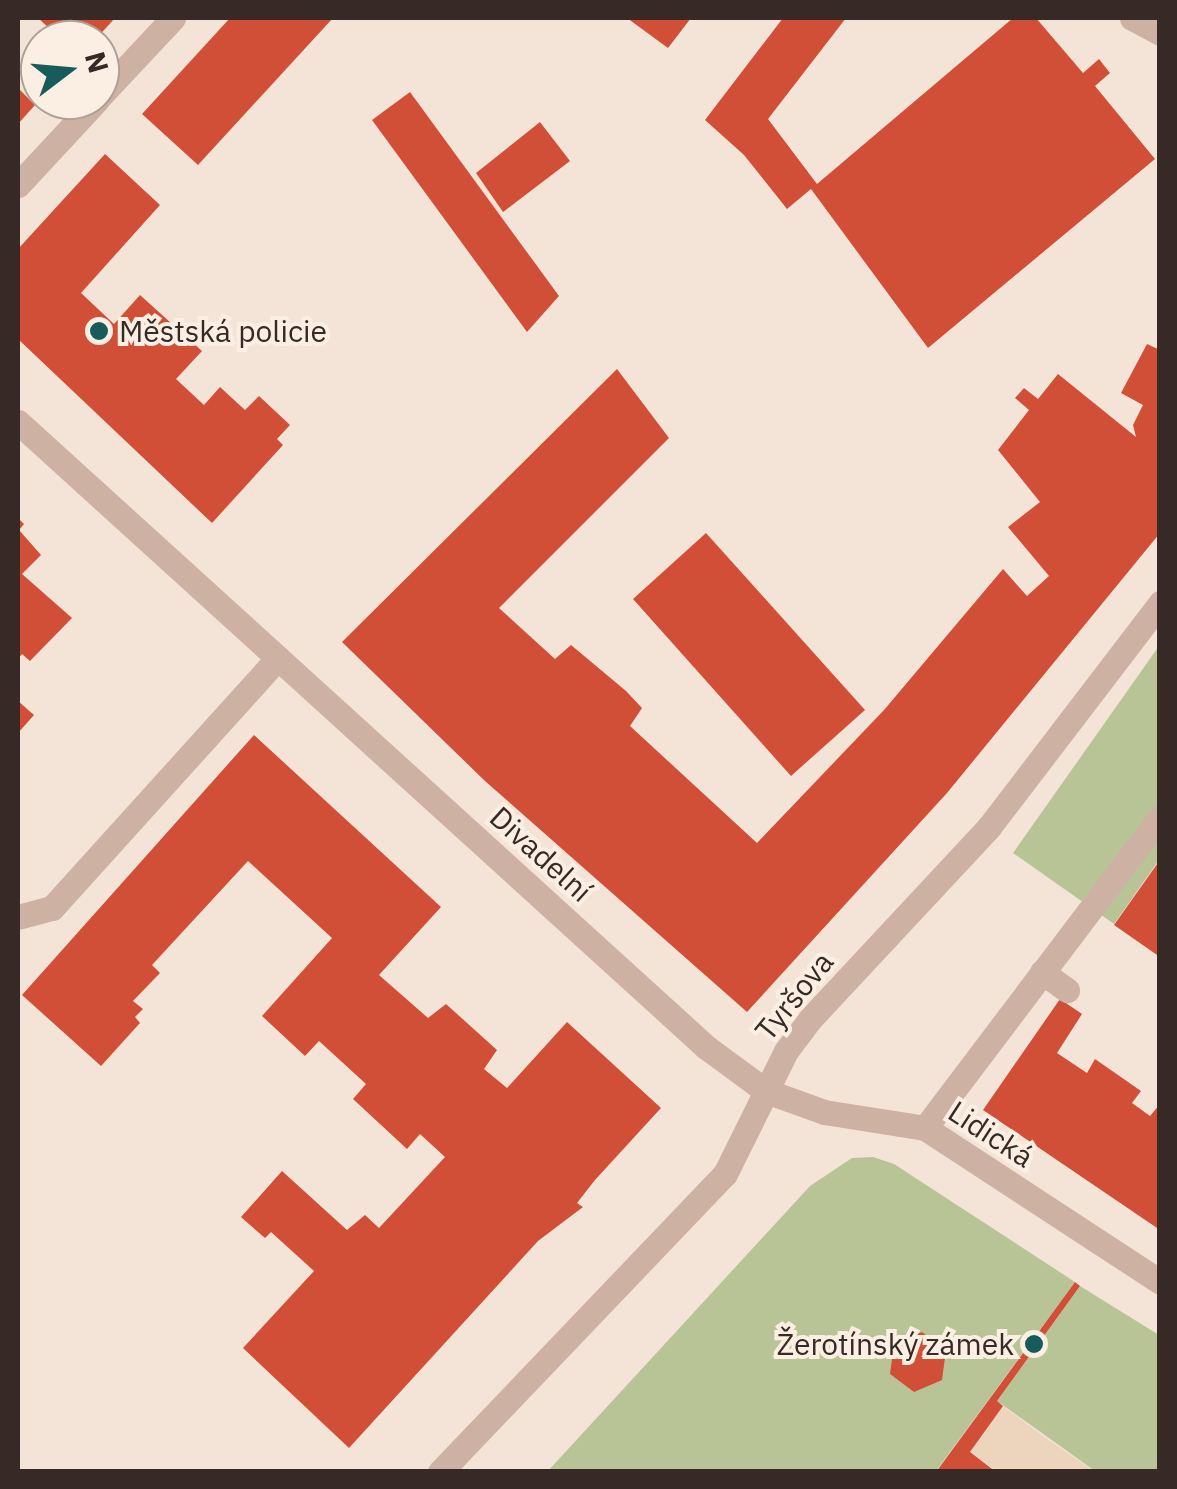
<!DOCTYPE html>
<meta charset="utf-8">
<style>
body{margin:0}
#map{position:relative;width:1177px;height:1489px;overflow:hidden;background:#f4e4d8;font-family:"IBM Plex Sans",sans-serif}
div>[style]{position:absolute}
.green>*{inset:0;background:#b9c496}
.plaza>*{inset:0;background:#edd4bd}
.building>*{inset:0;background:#d24f37}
.minor>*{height:25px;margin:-12.5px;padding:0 12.5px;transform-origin:12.5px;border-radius:12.5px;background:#cdb2a3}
.dots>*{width:28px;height:28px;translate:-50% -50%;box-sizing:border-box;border:5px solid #fbefe4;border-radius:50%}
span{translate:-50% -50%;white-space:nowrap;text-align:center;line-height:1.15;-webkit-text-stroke:8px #fbefe4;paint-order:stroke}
.poi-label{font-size:30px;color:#372926}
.left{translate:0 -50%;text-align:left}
.right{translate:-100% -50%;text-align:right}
.street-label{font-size:30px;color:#372926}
.frame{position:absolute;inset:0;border:20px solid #372926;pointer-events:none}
.north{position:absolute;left:20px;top:20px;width:100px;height:100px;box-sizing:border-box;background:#fbefe4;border:2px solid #ada098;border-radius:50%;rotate:74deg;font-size:28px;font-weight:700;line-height:40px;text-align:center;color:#372926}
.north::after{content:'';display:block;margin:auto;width:35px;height:45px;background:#175c5b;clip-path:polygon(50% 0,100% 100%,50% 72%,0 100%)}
</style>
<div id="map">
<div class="green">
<div style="clip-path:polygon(1159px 646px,1159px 860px,1114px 924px,1013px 853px)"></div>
<div style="clip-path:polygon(873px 1157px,894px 1164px,1075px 1282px,936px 1471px,547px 1472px,810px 1186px,852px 1158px)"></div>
<div style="clip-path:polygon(1080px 1286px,1159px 1335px,1159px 1471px,1095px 1471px,997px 1401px)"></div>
</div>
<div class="plaza">
<div style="clip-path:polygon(1003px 1406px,1050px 1441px,1094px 1471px,996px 1471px,970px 1452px)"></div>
</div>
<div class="building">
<div style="clip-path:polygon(38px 18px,115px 18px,95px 40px,62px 40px)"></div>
<div style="clip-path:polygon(230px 18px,333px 18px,198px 165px,142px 114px)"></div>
<div style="clip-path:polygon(627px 18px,691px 18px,668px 48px)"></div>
<div style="clip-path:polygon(783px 18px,846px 18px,768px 119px,817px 184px,1013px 18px,1036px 18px,1083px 73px,1099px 59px,1110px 73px,1095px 86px,1155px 159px,928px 348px,811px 189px,787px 209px,744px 155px,705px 120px)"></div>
<div style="clip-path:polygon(18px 88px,35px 105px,18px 124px)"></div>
<div style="clip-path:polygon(410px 92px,559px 296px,527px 332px,372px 120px)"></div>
<div style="clip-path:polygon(540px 122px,570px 161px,503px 212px,476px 173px)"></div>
<div style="clip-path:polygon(105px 154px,160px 205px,81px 293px,114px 324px,140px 295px,202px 351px,176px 379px,204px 405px,220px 387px,245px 410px,259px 396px,290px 425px,277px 439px,283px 445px,212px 523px,18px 339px,18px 249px)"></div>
<div style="clip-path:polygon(1147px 344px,1160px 350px,1160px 533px,947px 793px,747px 1012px,485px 781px,342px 642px,617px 369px,669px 438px,499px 608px,555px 659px,571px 645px,626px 691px,642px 708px,630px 726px,757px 843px,884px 710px,1003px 569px,1027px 596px,1049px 576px,1008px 527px,1040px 502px,998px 450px,1029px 410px,1015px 398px,1024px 388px,1038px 399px,1058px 374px,1136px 437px,1133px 425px,1143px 405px,1121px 393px)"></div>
<div style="clip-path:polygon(18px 518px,24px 524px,19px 530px,41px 555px,22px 574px,72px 618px,30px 661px,22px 654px,18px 659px)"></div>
<div style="clip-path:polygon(706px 533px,865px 710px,791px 776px,633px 599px)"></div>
<div style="clip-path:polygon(18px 701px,34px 715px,18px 733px)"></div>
<div style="clip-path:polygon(254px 735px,441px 907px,379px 975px,428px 1018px,446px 1004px,497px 1050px,484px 1069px,507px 1088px,567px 1022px,661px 1108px,595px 1180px,577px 1203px,583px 1207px,538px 1241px,349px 1448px,243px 1348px,314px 1271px,271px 1232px,265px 1238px,241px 1217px,282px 1171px,347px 1230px,365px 1215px,379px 1228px,445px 1157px,420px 1134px,407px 1149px,353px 1099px,366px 1084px,319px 1041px,305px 1056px,262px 1016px,332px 938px,248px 861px,152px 965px,160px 973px,133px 1001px,143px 1009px,135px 1017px,140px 1023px,101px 1066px,22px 995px)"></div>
<div style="clip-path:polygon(1160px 860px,1160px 957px,1114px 925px)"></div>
<div style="clip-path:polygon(1060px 999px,1082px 1014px,1057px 1053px,1087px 1073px,1095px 1059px,1141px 1091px,1132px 1103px,1150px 1116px,1160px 1104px,1160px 1230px,983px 1110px)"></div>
<div style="clip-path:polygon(1075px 1282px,1080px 1286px,997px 1401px,1003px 1406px,970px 1452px,996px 1472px,936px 1472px)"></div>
<div style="clip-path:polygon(922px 1332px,946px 1350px,942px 1380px,914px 1392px,890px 1374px,894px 1344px)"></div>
</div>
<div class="minor">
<div style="left:1132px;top:18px;width:32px;rotate:28deg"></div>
<div style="left:100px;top:96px;width:107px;rotate:-46.9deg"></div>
<div style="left:18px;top:185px;width:116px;rotate:-47.1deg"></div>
<div style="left:18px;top:422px;width:929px;rotate:42.25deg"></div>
<div style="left:706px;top:1047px;width:74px;rotate:36.3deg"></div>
<div style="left:766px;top:1091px;width:62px;rotate:19.9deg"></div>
<div style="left:824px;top:1112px;width:102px;rotate:9deg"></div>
<div style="left:925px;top:1128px;width:281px;rotate:33.2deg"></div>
<div style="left:18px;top:917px;width:35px;rotate:-15deg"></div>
<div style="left:52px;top:908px;width:337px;rotate:-47.9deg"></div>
<div style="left:1042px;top:972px;width:31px;rotate:36deg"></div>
<div style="left:925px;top:1128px;width:390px;rotate:-52.9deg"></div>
<div style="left:440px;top:1472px;width:412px;rotate:-46.3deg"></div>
<div style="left:725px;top:1174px;width:137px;rotate:-63.6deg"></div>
<div style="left:786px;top:1051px;width:41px;rotate:-52.9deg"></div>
<div style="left:811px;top:1018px;width:261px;rotate:-47deg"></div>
<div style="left:989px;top:827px;width:282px;rotate:-52.6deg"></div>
</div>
<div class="dots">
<div style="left:99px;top:331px;background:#175c5b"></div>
<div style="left:1034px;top:1344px;background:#175c5b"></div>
</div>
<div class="poi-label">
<span class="left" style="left:119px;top:331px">Městská policie</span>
<span class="right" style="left:1014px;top:1344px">Žerotínský zámek</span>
</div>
<div class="street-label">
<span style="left:541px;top:854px;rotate:42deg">Divadelní</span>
<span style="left:794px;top:996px;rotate:-51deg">Tyršova</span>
<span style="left:991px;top:1134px;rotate:33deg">Lidická</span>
</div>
<div class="frame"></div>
<div class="north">N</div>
</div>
